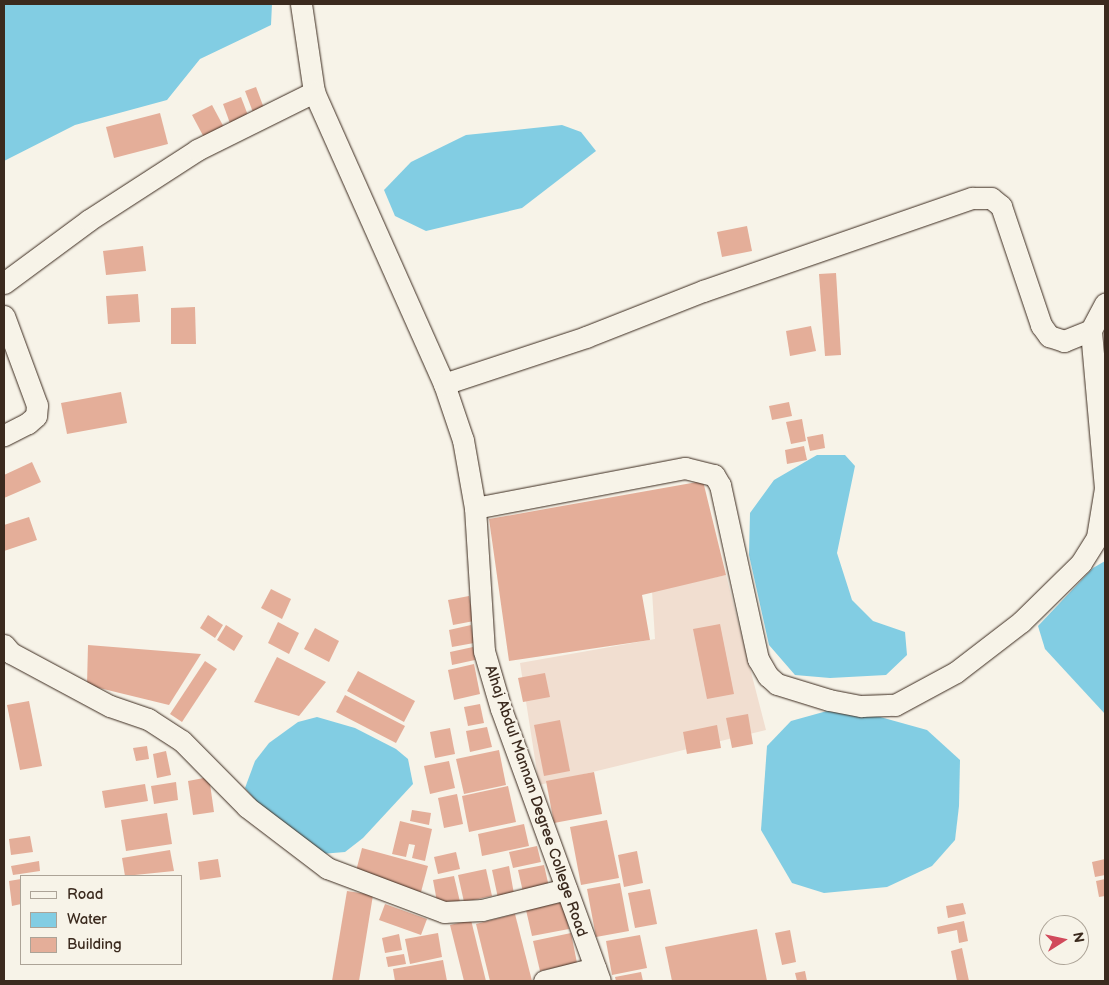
<!DOCTYPE html>
<style>
body{margin:0}
#map{position:relative;width:1109px;height:985px;overflow:hidden;background:#f7f3e8;font-family:"Balsamiq Sans",sans-serif}
div>[style]{position:absolute}
.built>*{inset:0;background:#f1ded0}
.water>*{inset:0;background:#82cde3}
.building>*{inset:0;background:#e4ae99}
.roads{filter:drop-shadow(0 0 1px #3b2a1e) drop-shadow(0 0 1px #3b2a1e)}
.minor>*{height:21px;margin:-10.5px;padding:0 10.5px;transform-origin:10.5px;border-radius:10.5px;background:#f7f3e8}
span{translate:-50% -50%;white-space:nowrap;text-align:center;line-height:1.15;-webkit-text-stroke:4.5px #f7f3e8;paint-order:stroke}
.street-label{font-size:15px;color:#3b2a1e}
.frame{position:absolute;inset:0;border:5px solid #3b2a1e;pointer-events:none}
.legend{position:absolute;left:20px;top:875px;width:162px;height:90px;box-sizing:border-box;background:#f7f3e8;border:1px solid #aca397;margin:0;padding:6px 9px;list-style:none;font-size:15px;color:#3b2a1e}
.legend li{display:flex;align-items:center;gap:10px;height:25px}
.legend b{width:25px;border:1px solid #aca397}
.north{position:absolute;left:1039px;top:915px;width:50px;height:50px;box-sizing:border-box;background:#f7f3e8;border:1px solid #aca397;border-radius:50%;rotate:80deg;font-size:14px;font-weight:700;line-height:20px;text-align:center;color:#3b2a1e}
.north::after{content:'';display:block;margin:auto;width:18px;height:22px;background:#d1495b;clip-path:polygon(50% 0,100% 100%,50% 72%,0 100%)}
</style>
<div id="map">
<div class="built">
<div style="clip-path:polygon(726px 575px,766px 730px,539px 785px,520px 663px,655px 639px,652px 591px)"></div>
</div>
<div class="water">
<div style="clip-path:polygon(4px 4px,272px 4px,271px 25px,200px 59px,167px 100px,75px 125px,4px 161px)"></div>
<div style="clip-path:polygon(562px 125px,581px 132px,596px 151px,522px 208px,426px 231px,395px 216px,384px 190px,411px 162px,466px 135px)"></div>
<div style="clip-path:polygon(817px 455px,845px 455px,855px 466px,837px 553px,852px 600px,873px 621px,905px 632px,907px 655px,886px 675px,830px 678px,795px 675px,769px 645px,749px 555px,750px 513px,774px 480px)"></div>
<div style="clip-path:polygon(1105px 561px,1105px 714px,1045px 649px,1038px 626px,1093px 568px)"></div>
<div style="clip-path:polygon(827px 711px,873px 715px,927px 730px,960px 760px,959px 806px,955px 840px,932px 866px,887px 887px,824px 893px,792px 883px,761px 830px,767px 746px,791px 721px)"></div>
<div style="clip-path:polygon(317px 717px,355px 728px,396px 749px,408px 759px,413px 784px,363px 838px,345px 852px,321px 854px,263px 809px,245px 788px,255px 761px,269px 743px,298px 722px)"></div>
</div>
<div class="building">
<div style="clip-path:polygon(256px 87px,265px 111px,254px 115px,245px 91px)"></div>
<div style="clip-path:polygon(241px 97px,249px 118px,231px 126px,223px 104px)"></div>
<div style="clip-path:polygon(212px 105px,227px 133px,207px 143px,192px 115px)"></div>
<div style="clip-path:polygon(160px 113px,168px 144px,114px 158px,106px 127px)"></div>
<div style="clip-path:polygon(747px 226px,752px 251px,722px 257px,717px 232px)"></div>
<div style="clip-path:polygon(143px 246px,146px 271px,106px 275px,103px 251px)"></div>
<div style="clip-path:polygon(836px 273px,841px 355px,825px 356px,819px 274px)"></div>
<div style="clip-path:polygon(138px 294px,140px 322px,108px 324px,106px 296px)"></div>
<div style="clip-path:polygon(195px 307px,196px 344px,171px 344px,171px 308px)"></div>
<div style="clip-path:polygon(811px 326px,816px 351px,790px 356px,786px 331px)"></div>
<div style="clip-path:polygon(121px 392px,127px 423px,67px 434px,61px 403px)"></div>
<div style="clip-path:polygon(789px 402px,792px 416px,772px 420px,769px 406px)"></div>
<div style="clip-path:polygon(802px 419px,806px 441px,791px 444px,786px 422px)"></div>
<div style="clip-path:polygon(823px 434px,825px 448px,810px 451px,807px 437px)"></div>
<div style="clip-path:polygon(804px 446px,807px 460px,787px 464px,785px 450px)"></div>
<div style="clip-path:polygon(32px 462px,41px 482px,4px 498px,4px 475px)"></div>
<div style="clip-path:polygon(703px 481px,726px 575px,642px 595px,650px 640px,509px 661px,489px 519px)"></div>
<div style="clip-path:polygon(29px 517px,37px 540px,4px 551px,4px 525px)"></div>
<div style="clip-path:polygon(271px 589px,291px 599px,282px 619px,261px 608px)"></div>
<div style="clip-path:polygon(469px 596px,474px 621px,453px 625px,448px 600px)"></div>
<div style="clip-path:polygon(208px 615px,223px 625px,215px 638px,200px 628px)"></div>
<div style="clip-path:polygon(278px 622px,299px 633px,289px 654px,268px 643px)"></div>
<div style="clip-path:polygon(720px 624px,734px 694px,707px 699px,693px 629px)"></div>
<div style="clip-path:polygon(226px 625px,243px 636px,234px 651px,217px 640px)"></div>
<div style="clip-path:polygon(471px 625px,474px 643px,452px 647px,449px 630px)"></div>
<div style="clip-path:polygon(315px 628px,339px 641px,329px 662px,304px 649px)"></div>
<div style="clip-path:polygon(88px 645px,201px 654px,169px 705px,87px 685px)"></div>
<div style="clip-path:polygon(473px 647px,475px 660px,452px 665px,450px 652px)"></div>
<div style="clip-path:polygon(277px 657px,326px 682px,299px 716px,254px 702px)"></div>
<div style="clip-path:polygon(205px 661px,217px 669px,182px 722px,170px 714px)"></div>
<div style="clip-path:polygon(474px 664px,480px 694px,454px 700px,448px 670px)"></div>
<div style="clip-path:polygon(358px 671px,415px 701px,404px 722px,347px 691px)"></div>
<div style="clip-path:polygon(545px 673px,550px 697px,523px 702px,518px 678px)"></div>
<div style="clip-path:polygon(345px 695px,405px 726px,396px 743px,336px 712px)"></div>
<div style="clip-path:polygon(29px 701px,42px 766px,20px 770px,7px 705px)"></div>
<div style="clip-path:polygon(480px 704px,484px 723px,468px 726px,464px 707px)"></div>
<div style="clip-path:polygon(748px 714px,753px 744px,732px 748px,726px 718px)"></div>
<div style="clip-path:polygon(560px 720px,570px 771px,544px 776px,534px 725px)"></div>
<div style="clip-path:polygon(717px 725px,721px 748px,687px 754px,683px 732px)"></div>
<div style="clip-path:polygon(487px 727px,492px 747px,470px 752px,466px 731px)"></div>
<div style="clip-path:polygon(450px 728px,455px 754px,435px 758px,430px 732px)"></div>
<div style="clip-path:polygon(147px 746px,149px 759px,136px 761px,133px 748px)"></div>
<div style="clip-path:polygon(499px 750px,506px 785px,464px 794px,456px 759px)"></div>
<div style="clip-path:polygon(166px 751px,171px 775px,157px 778px,153px 754px)"></div>
<div style="clip-path:polygon(449px 761px,455px 788px,430px 794px,424px 766px)"></div>
<div style="clip-path:polygon(594px 772px,602px 814px,554px 823px,546px 781px)"></div>
<div style="clip-path:polygon(209px 777px,214px 812px,193px 815px,188px 781px)"></div>
<div style="clip-path:polygon(176px 782px,178px 800px,154px 804px,151px 786px)"></div>
<div style="clip-path:polygon(145px 784px,148px 801px,105px 808px,102px 791px)"></div>
<div style="clip-path:polygon(508px 786px,516px 822px,469px 832px,462px 796px)"></div>
<div style="clip-path:polygon(457px 794px,463px 824px,444px 828px,438px 798px)"></div>
<div style="clip-path:polygon(412px 810px,431px 813px,429px 825px,410px 821px)"></div>
<div style="clip-path:polygon(167px 813px,172px 844px,126px 851px,121px 820px)"></div>
<div style="clip-path:polygon(607px 820px,619px 878px,581px 885px,570px 827px)"></div>
<div style="clip-path:polygon(400px 821px,432px 829px,425px 861px,412px 858px,415px 845px,409px 844px,406px 857px,392px 854px)"></div>
<div style="clip-path:polygon(524px 824px,529px 846px,482px 856px,478px 834px)"></div>
<div style="clip-path:polygon(30px 836px,33px 852px,11px 855px,9px 839px)"></div>
<div style="clip-path:polygon(537px 846px,541px 862px,513px 868px,509px 852px)"></div>
<div style="clip-path:polygon(362px 848px,428px 866px,421px 892px,355px 875px)"></div>
<div style="clip-path:polygon(170px 850px,174px 871px,125px 876px,122px 858px)"></div>
<div style="clip-path:polygon(637px 851px,643px 883px,624px 887px,618px 855px)"></div>
<div style="clip-path:polygon(456px 852px,460px 869px,438px 874px,434px 857px)"></div>
<div style="clip-path:polygon(218px 859px,221px 877px,200px 880px,198px 862px)"></div>
<div style="clip-path:polygon(1105px 859px,1105px 875px,1095px 877px,1092px 862px)"></div>
<div style="clip-path:polygon(39px 861px,40px 871px,13px 875px,11px 866px)"></div>
<div style="clip-path:polygon(544px 865px,549px 887px,523px 892px,518px 870px)"></div>
<div style="clip-path:polygon(509px 866px,514px 894px,498px 898px,492px 870px)"></div>
<div style="clip-path:polygon(486px 869px,492px 896px,464px 902px,458px 875px)"></div>
<div style="clip-path:polygon(454px 876px,460px 902px,438px 907px,433px 880px)"></div>
<div style="clip-path:polygon(21px 879px,21px 904px,12px 906px,9px 881px)"></div>
<div style="clip-path:polygon(1105px 879px,1105px 896px,1099px 897px,1096px 881px)"></div>
<div style="clip-path:polygon(620px 883px,629px 931px,596px 937px,587px 889px)"></div>
<div style="clip-path:polygon(650px 889px,657px 924px,635px 928px,628px 893px)"></div>
<div style="clip-path:polygon(347px 891px,373px 895px,359px 981px,332px 981px)"></div>
<div style="clip-path:polygon(563px 902px,569px 929px,532px 936px,526px 910px)"></div>
<div style="clip-path:polygon(963px 903px,966px 914px,948px 918px,946px 906px)"></div>
<div style="clip-path:polygon(385px 904px,427px 919px,421px 935px,379px 920px)"></div>
<div style="clip-path:polygon(515px 914px,532px 981px,490px 981px,476px 924px)"></div>
<div style="clip-path:polygon(471px 920px,486px 981px,464px 981px,450px 925px)"></div>
<div style="clip-path:polygon(964px 921px,968px 941px,959px 943px,957px 930px,938px 934px,937px 927px)"></div>
<div style="clip-path:polygon(757px 929px,767px 981px,672px 981px,665px 947px)"></div>
<div style="clip-path:polygon(790px 930px,796px 962px,782px 965px,775px 933px)"></div>
<div style="clip-path:polygon(438px 933px,442px 957px,410px 964px,405px 939px)"></div>
<div style="clip-path:polygon(571px 933px,577px 963px,540px 971px,533px 941px)"></div>
<div style="clip-path:polygon(399px 934px,402px 950px,385px 953px,382px 938px)"></div>
<div style="clip-path:polygon(640px 935px,647px 968px,612px 975px,606px 941px)"></div>
<div style="clip-path:polygon(962px 948px,969px 981px,957px 981px,951px 951px)"></div>
<div style="clip-path:polygon(404px 954px,406px 964px,388px 967px,386px 957px)"></div>
<div style="clip-path:polygon(443px 960px,447px 981px,395px 981px,393px 969px)"></div>
<div style="clip-path:polygon(805px 971px,807px 981px,797px 981px,795px 973px)"></div>
<div style="clip-path:polygon(641px 972px,643px 981px,616px 981px,615px 977px)"></div>
</div>
<div class="roads">
<div class="minor">
<div style="left:301px;top:4px;width:89px;rotate:81.6deg"></div>
<div style="left:314px;top:92px;width:320px;rotate:66deg"></div>
<div style="left:444px;top:384px;width:59px;rotate:71.3deg"></div>
<div style="left:463px;top:440px;width:69px;rotate:80deg"></div>
<div style="left:475px;top:508px;width:143px;rotate:86.4deg"></div>
<div style="left:484px;top:651px;width:60px;rotate:73.7deg"></div>
<div style="left:501px;top:709px;width:289px;rotate:70deg"></div>
<div style="left:4px;top:283px;width:106px;rotate:-36.5deg"></div>
<div style="left:89px;top:220px;width:129px;rotate:-32.9deg"></div>
<div style="left:197px;top:150px;width:131px;rotate:-26.4deg"></div>
<div style="left:4px;top:316px;width:95px;rotate:69.7deg"></div>
<div style="left:37px;top:405px;width:11px;rotate:95deg"></div>
<div style="left:36px;top:416px;width:11px;rotate:139deg"></div>
<div style="left:28px;top:423px;width:27px;rotate:153deg"></div>
<div style="left:444px;top:384px;width:150px;rotate:-18.3deg"></div>
<div style="left:586px;top:337px;width:126px;rotate:-21.5deg"></div>
<div style="left:703px;top:291px;width:285px;rotate:-19.1deg"></div>
<div style="left:972px;top:198px;width:19px"></div>
<div style="left:991px;top:198px;width:13px;rotate:39deg"></div>
<div style="left:1001px;top:206px;width:126px;rotate:71.4deg"></div>
<div style="left:1041px;top:325px;width:14px;rotate:54deg"></div>
<div style="left:1049px;top:336px;width:16px;rotate:18deg"></div>
<div style="left:1064px;top:341px;width:29px;rotate:-22deg"></div>
<div style="left:475px;top:508px;width:214px;rotate:-10.8deg"></div>
<div style="left:685px;top:468px;width:30px;rotate:14deg"></div>
<div style="left:714px;top:475px;width:12px;rotate:59deg"></div>
<div style="left:720px;top:485px;width:178px;rotate:77.7deg"></div>
<div style="left:758px;top:659px;width:20px;rotate:60deg"></div>
<div style="left:768px;top:676px;width:12px;rotate:42deg"></div>
<div style="left:777px;top:684px;width:54px;rotate:17.1deg"></div>
<div style="left:829px;top:700px;width:33px;rotate:11deg"></div>
<div style="left:861px;top:706px;width:34px;rotate:-2deg"></div>
<div style="left:895px;top:705px;width:69px;rotate:-28.4deg"></div>
<div style="left:956px;top:672px;width:82px;rotate:-37.6deg"></div>
<div style="left:1021px;top:622px;width:84px;rotate:-44.5deg"></div>
<div style="left:1081px;top:563px;width:31px;rotate:-58deg"></div>
<div style="left:1097px;top:537px;width:50px;rotate:-80.7deg"></div>
<div style="left:1105px;top:488px;width:159px;rotate:-95.1deg"></div>
<div style="left:1091px;top:330px;width:30px;rotate:-62deg"></div>
<div style="left:4px;top:645px;width:11px;rotate:49deg"></div>
<div style="left:11px;top:653px;width:112px;rotate:28.2deg"></div>
<div style="left:110px;top:706px;width:40px;rotate:18.9deg"></div>
<div style="left:148px;top:719px;width:40px;rotate:32.9deg"></div>
<div style="left:182px;top:741px;width:93px;rotate:45.4deg"></div>
<div style="left:247px;top:807px;width:101px;rotate:37.3deg"></div>
<div style="left:327px;top:868px;width:125px;rotate:20.6deg"></div>
<div style="left:444px;top:912px;width:38px;rotate:-3deg"></div>
<div style="left:482px;top:910px;width:87px;rotate:-14deg"></div>
<div style="left:544px;top:981px;width:53px;rotate:-14.3deg"></div>
</div>
</div>
<div class="street-label">
<span style="left:536px;top:801px;rotate:71deg">Alhaj Abdul Mannan Degree College Road</span>
</div>
<div class="frame"></div>
<ul class="legend">
<li><b style="height:6px;background:#f7f3e8"></b>Road</li>
<li><b style="height:14px;background:#82cde3"></b>Water</li>
<li><b style="height:14px;background:#e4ae99"></b>Building</li>
</ul>
<div class="north">N</div>
</div>
